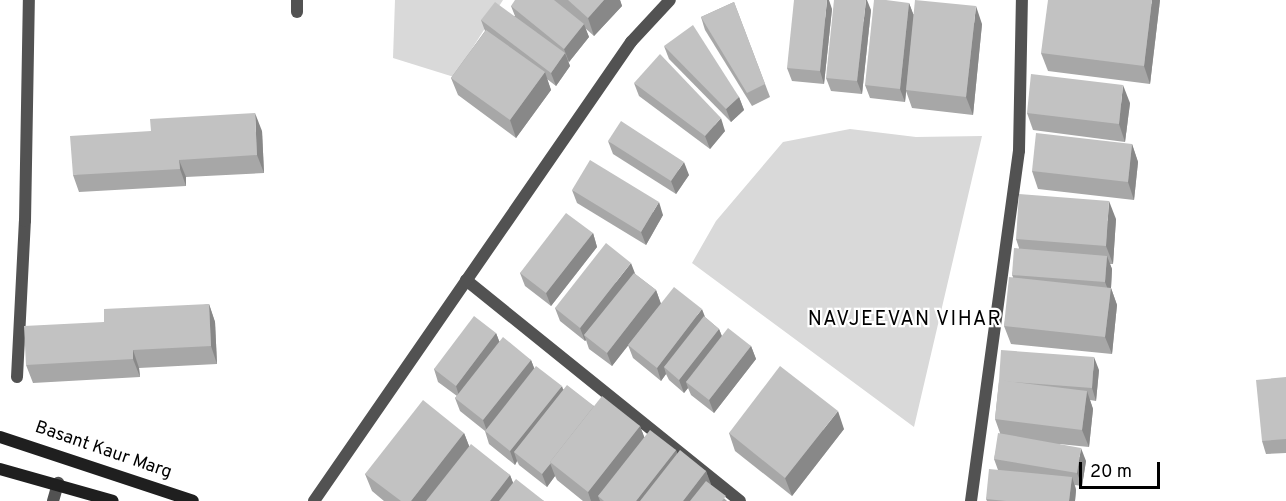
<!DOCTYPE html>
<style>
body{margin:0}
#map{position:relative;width:1286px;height:501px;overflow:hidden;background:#fff;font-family:Overpass,sans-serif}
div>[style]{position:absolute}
.green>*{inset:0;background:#d9d9d9}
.street>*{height:12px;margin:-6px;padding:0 6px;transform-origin:6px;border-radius:6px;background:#525252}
.secondary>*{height:12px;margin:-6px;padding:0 6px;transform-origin:6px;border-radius:6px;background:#1f1f1f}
.wall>*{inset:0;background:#a7a7a7}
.shaded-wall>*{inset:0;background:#888}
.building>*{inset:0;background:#c2c2c2}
span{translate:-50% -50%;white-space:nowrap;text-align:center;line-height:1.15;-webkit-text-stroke:4.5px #fff;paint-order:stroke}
.street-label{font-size:18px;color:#000}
.neighbourhood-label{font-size:20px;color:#000;letter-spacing:1.5px}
.scale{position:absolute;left:1079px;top:462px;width:81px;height:27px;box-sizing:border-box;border:3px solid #000;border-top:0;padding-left:8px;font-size:18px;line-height:21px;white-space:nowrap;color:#000;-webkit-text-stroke:4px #fff;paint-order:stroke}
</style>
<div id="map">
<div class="green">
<div style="clip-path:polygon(395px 0,503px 0,454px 77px,393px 58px)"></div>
<div style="clip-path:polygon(850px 129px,916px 137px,982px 136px,914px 427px,692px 263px,716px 221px,783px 142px)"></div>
</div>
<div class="street">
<div style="left:297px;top:12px;width:12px;rotate:-90deg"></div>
<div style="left:466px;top:280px;width:352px;rotate:38.9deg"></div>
<div style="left:17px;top:377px;width:156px;rotate:-87.1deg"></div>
<div style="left:25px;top:221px;width:221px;rotate:-89deg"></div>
<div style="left:53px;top:501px;width:19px;rotate:-74deg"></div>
<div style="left:314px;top:501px;width:558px;rotate:-55.37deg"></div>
<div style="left:631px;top:42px;width:57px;rotate:-47.1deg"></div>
<div style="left:971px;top:501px;width:353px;rotate:-82.2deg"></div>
<div style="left:1019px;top:151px;width:151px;rotate:-88.9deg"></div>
</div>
<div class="secondary">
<div style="left:0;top:437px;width:203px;rotate:18.3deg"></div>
<div style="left:0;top:469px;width:117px;rotate:15.8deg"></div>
</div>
<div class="wall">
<div style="clip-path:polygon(554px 0,620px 0,622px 6px,594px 36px,585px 28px,589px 37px,569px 62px,568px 61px,570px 66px,556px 86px,547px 79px,551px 90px,516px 138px,458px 95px,451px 78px,485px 31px,481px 20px,515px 16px,511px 6px)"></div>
<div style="clip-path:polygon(1160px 0,1150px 84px,1048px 71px,1041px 53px)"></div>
<div style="clip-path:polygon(734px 2px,770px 97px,752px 106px,705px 30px,701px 17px)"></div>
<div style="clip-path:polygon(909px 3px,913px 14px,982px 24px,973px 115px,912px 108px,906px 91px,905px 102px,870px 98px,865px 85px)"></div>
<div style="clip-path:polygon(832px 9px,824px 84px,792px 81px,787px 68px)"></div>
<div style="clip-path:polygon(871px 10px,862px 94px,831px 91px,826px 78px)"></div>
<div style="clip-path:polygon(664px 46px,739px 97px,744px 110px,731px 122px,669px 59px)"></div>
<div style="clip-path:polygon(634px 83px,725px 131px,710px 149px,639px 96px)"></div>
<div style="clip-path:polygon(1130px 103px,1125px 142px,1033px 130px,1027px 113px)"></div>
<div style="clip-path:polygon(262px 131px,264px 173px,186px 177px,186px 186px,79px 192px,73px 175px)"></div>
<div style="clip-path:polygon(608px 141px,689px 175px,676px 194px,613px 154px)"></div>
<div style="clip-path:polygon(1132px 144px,1138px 162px,1134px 200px,1038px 189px,1032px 171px)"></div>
<div style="clip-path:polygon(572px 190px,663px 215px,646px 245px,577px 203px)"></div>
<div style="clip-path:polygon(1116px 219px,1113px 264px,1110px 264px,1112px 269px,1111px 288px,1117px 305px,1112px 354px,1011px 344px,1004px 326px,1013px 277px,1012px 275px,1019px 248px,1016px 239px)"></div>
<div style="clip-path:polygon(593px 233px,597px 247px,551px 306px,525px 286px,520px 273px)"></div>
<div style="clip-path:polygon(635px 274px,656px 290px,661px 304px,706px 318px,719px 329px,722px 336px,751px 346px,756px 359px,714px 413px,691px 395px,688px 388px,684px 393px,669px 380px,666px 374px,661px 381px,633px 358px,628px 345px,612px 366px,589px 349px,586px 340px,585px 341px,560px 321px,555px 308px)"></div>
<div style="clip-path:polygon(209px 304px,215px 322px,217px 364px,139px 368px,140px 377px,33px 383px,26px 365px,104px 322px)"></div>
<div style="clip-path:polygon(496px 333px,499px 341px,531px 360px,534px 368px,563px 389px,594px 406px,640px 426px,644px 437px,676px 450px,677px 454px,706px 471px,710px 485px,727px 501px,583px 501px,557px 480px,555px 476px,547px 487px,519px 465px,517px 461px,515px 465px,489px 444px,485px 431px,460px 411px,455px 398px,457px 396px,438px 382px,434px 369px)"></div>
<div style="clip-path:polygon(1099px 370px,1096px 401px,1090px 400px,1093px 409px,1089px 447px,1059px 444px,1086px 461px,1082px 486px,1075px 485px,1076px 490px,1075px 501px,987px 501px,986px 499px,998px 470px,994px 459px,1000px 433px,995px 419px,999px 382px)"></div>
<div style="clip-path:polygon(1286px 377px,1286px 453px,1266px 454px,1262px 441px)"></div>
<div style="clip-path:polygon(844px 429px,792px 496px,735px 451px,729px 433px)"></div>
<div style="clip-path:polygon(464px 433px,469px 446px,510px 475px,513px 483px,544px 501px,384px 501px,372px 491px,365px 474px)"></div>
</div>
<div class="shaded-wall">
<div style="clip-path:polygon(604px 0,620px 0,622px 6px,594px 36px,588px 18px)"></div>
<div style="clip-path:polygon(827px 0,829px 0,832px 9px,824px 84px,820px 71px)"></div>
<div style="clip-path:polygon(866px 0,867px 0,871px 10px,862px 94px,857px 81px)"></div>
<div style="clip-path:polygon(1152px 0,1160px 0,1150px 84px,1144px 66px)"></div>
<div style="clip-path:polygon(909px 3px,914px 16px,905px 102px,900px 89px)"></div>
<div style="clip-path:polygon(976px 6px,982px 24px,973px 115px,966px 97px)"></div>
<div style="clip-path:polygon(584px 24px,589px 37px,569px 62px,564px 49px)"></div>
<div style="clip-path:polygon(565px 53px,570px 66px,556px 86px,551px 73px)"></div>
<div style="clip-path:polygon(545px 72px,551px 90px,516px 138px,510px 120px)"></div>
<div style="clip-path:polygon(1123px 85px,1130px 103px,1125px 142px,1119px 124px)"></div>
<div style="clip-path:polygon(739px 97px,744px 110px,731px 122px,726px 109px)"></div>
<div style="clip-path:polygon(255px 113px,262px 131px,264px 173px,257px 155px)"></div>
<div style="clip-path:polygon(721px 118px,725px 131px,710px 149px,705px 136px)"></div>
<div style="clip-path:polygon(1132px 144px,1138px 162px,1134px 200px,1128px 182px)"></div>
<div style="clip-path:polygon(179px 160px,186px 177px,186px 186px,180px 169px)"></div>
<div style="clip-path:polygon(684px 162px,689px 175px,676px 194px,671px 181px)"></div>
<div style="clip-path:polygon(1109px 201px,1116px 219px,1113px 264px,1106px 246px)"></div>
<div style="clip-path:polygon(659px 202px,663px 215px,646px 245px,641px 232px)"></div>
<div style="clip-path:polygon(593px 233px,597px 247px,551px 306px,546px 293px)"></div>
<div style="clip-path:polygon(1107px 256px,1112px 269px,1111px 288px,1117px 305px,1112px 354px,1105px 337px,1110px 295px,1105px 282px)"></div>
<div style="clip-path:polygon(631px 263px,636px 276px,584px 335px,586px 340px,585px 341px,580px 328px)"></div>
<div style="clip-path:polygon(656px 290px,661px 304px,612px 366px,607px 353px)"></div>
<div style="clip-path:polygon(209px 304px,215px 322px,217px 364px,211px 346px)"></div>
<div style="clip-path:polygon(702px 309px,707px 322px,664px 367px,666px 374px,661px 381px,657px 368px)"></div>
<div style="clip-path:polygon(719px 329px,724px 342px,686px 382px,688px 388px,684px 393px,679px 380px)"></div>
<div style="clip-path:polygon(496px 333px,501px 346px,460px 399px,456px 386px)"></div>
<div style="clip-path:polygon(751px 346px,756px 359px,714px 413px,709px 400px)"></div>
<div style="clip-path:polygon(133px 350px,139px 368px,140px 377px,133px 359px)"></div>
<div style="clip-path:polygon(1094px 357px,1099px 370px,1096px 401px,1092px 388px)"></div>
<div style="clip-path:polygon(531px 360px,536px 373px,488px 434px,483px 420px)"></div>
<div style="clip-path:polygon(562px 386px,566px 399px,514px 452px,517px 461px,515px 465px,510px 451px)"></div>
<div style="clip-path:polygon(1087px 391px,1093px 409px,1089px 447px,1082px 430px)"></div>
<div style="clip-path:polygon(838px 411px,844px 429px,792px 496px,785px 478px)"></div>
<div style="clip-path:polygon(640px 426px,647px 444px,598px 496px,600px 501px,591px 501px,588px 492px)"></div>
<div style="clip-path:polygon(464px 433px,471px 451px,432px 501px,411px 501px)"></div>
<div style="clip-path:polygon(1081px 448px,1086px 461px,1082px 486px,1077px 473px)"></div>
<div style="clip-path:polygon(676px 450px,680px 463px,651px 501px,636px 501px)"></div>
<div style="clip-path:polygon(550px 463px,555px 476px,547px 487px,542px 474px)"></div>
<div style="clip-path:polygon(706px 471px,711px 484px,698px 501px,683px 501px)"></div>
<div style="clip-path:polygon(510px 475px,517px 493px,510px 501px,490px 501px)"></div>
<div style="clip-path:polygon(1072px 477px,1076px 490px,1075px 501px,1069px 501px)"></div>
</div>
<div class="building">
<div style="clip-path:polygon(515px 0,554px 0,584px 24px,564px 49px,511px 6px)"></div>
<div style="clip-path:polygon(568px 0,604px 0,588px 18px)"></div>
<div style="clip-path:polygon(794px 0,827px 0,820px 71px,787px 68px)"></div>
<div style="clip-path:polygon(834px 0,866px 0,857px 81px,826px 78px)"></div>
<div style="clip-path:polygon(874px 0,886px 0,909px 3px,900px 89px,865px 85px)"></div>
<div style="clip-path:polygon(915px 0,976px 6px,966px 97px,906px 90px)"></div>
<div style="clip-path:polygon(1048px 0,1152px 0,1144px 66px,1041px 53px)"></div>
<div style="clip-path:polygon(495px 2px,565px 53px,551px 73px,481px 20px)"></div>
<div style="clip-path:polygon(734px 2px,765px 84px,747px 93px,701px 17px)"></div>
<div style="clip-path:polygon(693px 25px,739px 97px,726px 109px,664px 46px)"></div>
<div style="clip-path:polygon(486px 30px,545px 72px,510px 120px,451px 78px)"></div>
<div style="clip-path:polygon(660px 54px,721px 118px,705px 136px,634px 83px)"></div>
<div style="clip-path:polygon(1031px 74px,1123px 85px,1119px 124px,1027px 113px)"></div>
<div style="clip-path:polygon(255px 113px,257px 155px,179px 160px,180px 169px,73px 175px,70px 136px,151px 131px,150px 119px)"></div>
<div style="clip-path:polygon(621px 121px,684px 162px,671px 181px,608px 141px)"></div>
<div style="clip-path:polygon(1036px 133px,1132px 144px,1128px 182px,1032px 171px)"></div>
<div style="clip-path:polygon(590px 160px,659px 202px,641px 232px,572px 190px)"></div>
<div style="clip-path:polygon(1019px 194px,1109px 201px,1106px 246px,1016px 239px)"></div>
<div style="clip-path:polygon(566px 213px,593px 233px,546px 293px,520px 273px)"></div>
<div style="clip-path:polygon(606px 243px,631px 263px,580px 328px,555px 308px)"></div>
<div style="clip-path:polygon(1014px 248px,1107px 256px,1105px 282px,1012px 275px)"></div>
<div style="clip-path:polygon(634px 273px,656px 290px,607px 353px,584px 335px)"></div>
<div style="clip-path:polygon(1009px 277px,1111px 288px,1105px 337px,1004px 326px)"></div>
<div style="clip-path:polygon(674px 287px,702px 309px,657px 368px,628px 345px)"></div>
<div style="clip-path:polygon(209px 304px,211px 346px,133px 350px,133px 359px,26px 365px,24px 326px,104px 322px,104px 309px)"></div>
<div style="clip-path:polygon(474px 316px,496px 333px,456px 386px,434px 369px)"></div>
<div style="clip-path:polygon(704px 316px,719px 329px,679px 380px,664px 367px)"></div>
<div style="clip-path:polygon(728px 328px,751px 346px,709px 400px,686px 382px)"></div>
<div style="clip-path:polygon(503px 337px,531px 360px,483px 420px,455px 398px)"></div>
<div style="clip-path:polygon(1001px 350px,1094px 357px,1092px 388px,999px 381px)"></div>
<div style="clip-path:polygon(536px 366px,562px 386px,510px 451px,485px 431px)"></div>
<div style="clip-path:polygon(780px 366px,838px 411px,785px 478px,729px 433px)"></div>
<div style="clip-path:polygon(1286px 377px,1286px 439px,1262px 441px,1256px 380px)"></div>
<div style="clip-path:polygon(999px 380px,1087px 391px,1082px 430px,995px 419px)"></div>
<div style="clip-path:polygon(567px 385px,594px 406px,550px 462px,551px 463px,542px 474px,514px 452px)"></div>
<div style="clip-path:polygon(602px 396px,640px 426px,588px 492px,550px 462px)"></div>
<div style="clip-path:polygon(423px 400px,464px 433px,411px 501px,401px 501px,365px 474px)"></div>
<div style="clip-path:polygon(650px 430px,676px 450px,636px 501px,604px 501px,598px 496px)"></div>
<div style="clip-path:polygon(998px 433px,1081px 448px,1077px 473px,994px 459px)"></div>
<div style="clip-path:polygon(471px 444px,510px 475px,490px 501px,426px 501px)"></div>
<div style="clip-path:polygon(680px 450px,706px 471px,683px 501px,640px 501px)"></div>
<div style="clip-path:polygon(989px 469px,1072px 477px,1069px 501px,1006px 501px,986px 499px)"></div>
<div style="clip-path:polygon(516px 479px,544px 501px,499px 501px)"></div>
<div style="clip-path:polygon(706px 481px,726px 496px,722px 501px,690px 501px)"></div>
</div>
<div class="street-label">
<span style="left:103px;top:451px;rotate:19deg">Basant Kaur Marg</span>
</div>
<div class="neighbourhood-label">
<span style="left:905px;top:320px">NAVJEEVAN VIHAR</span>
</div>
<div class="scale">20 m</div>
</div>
